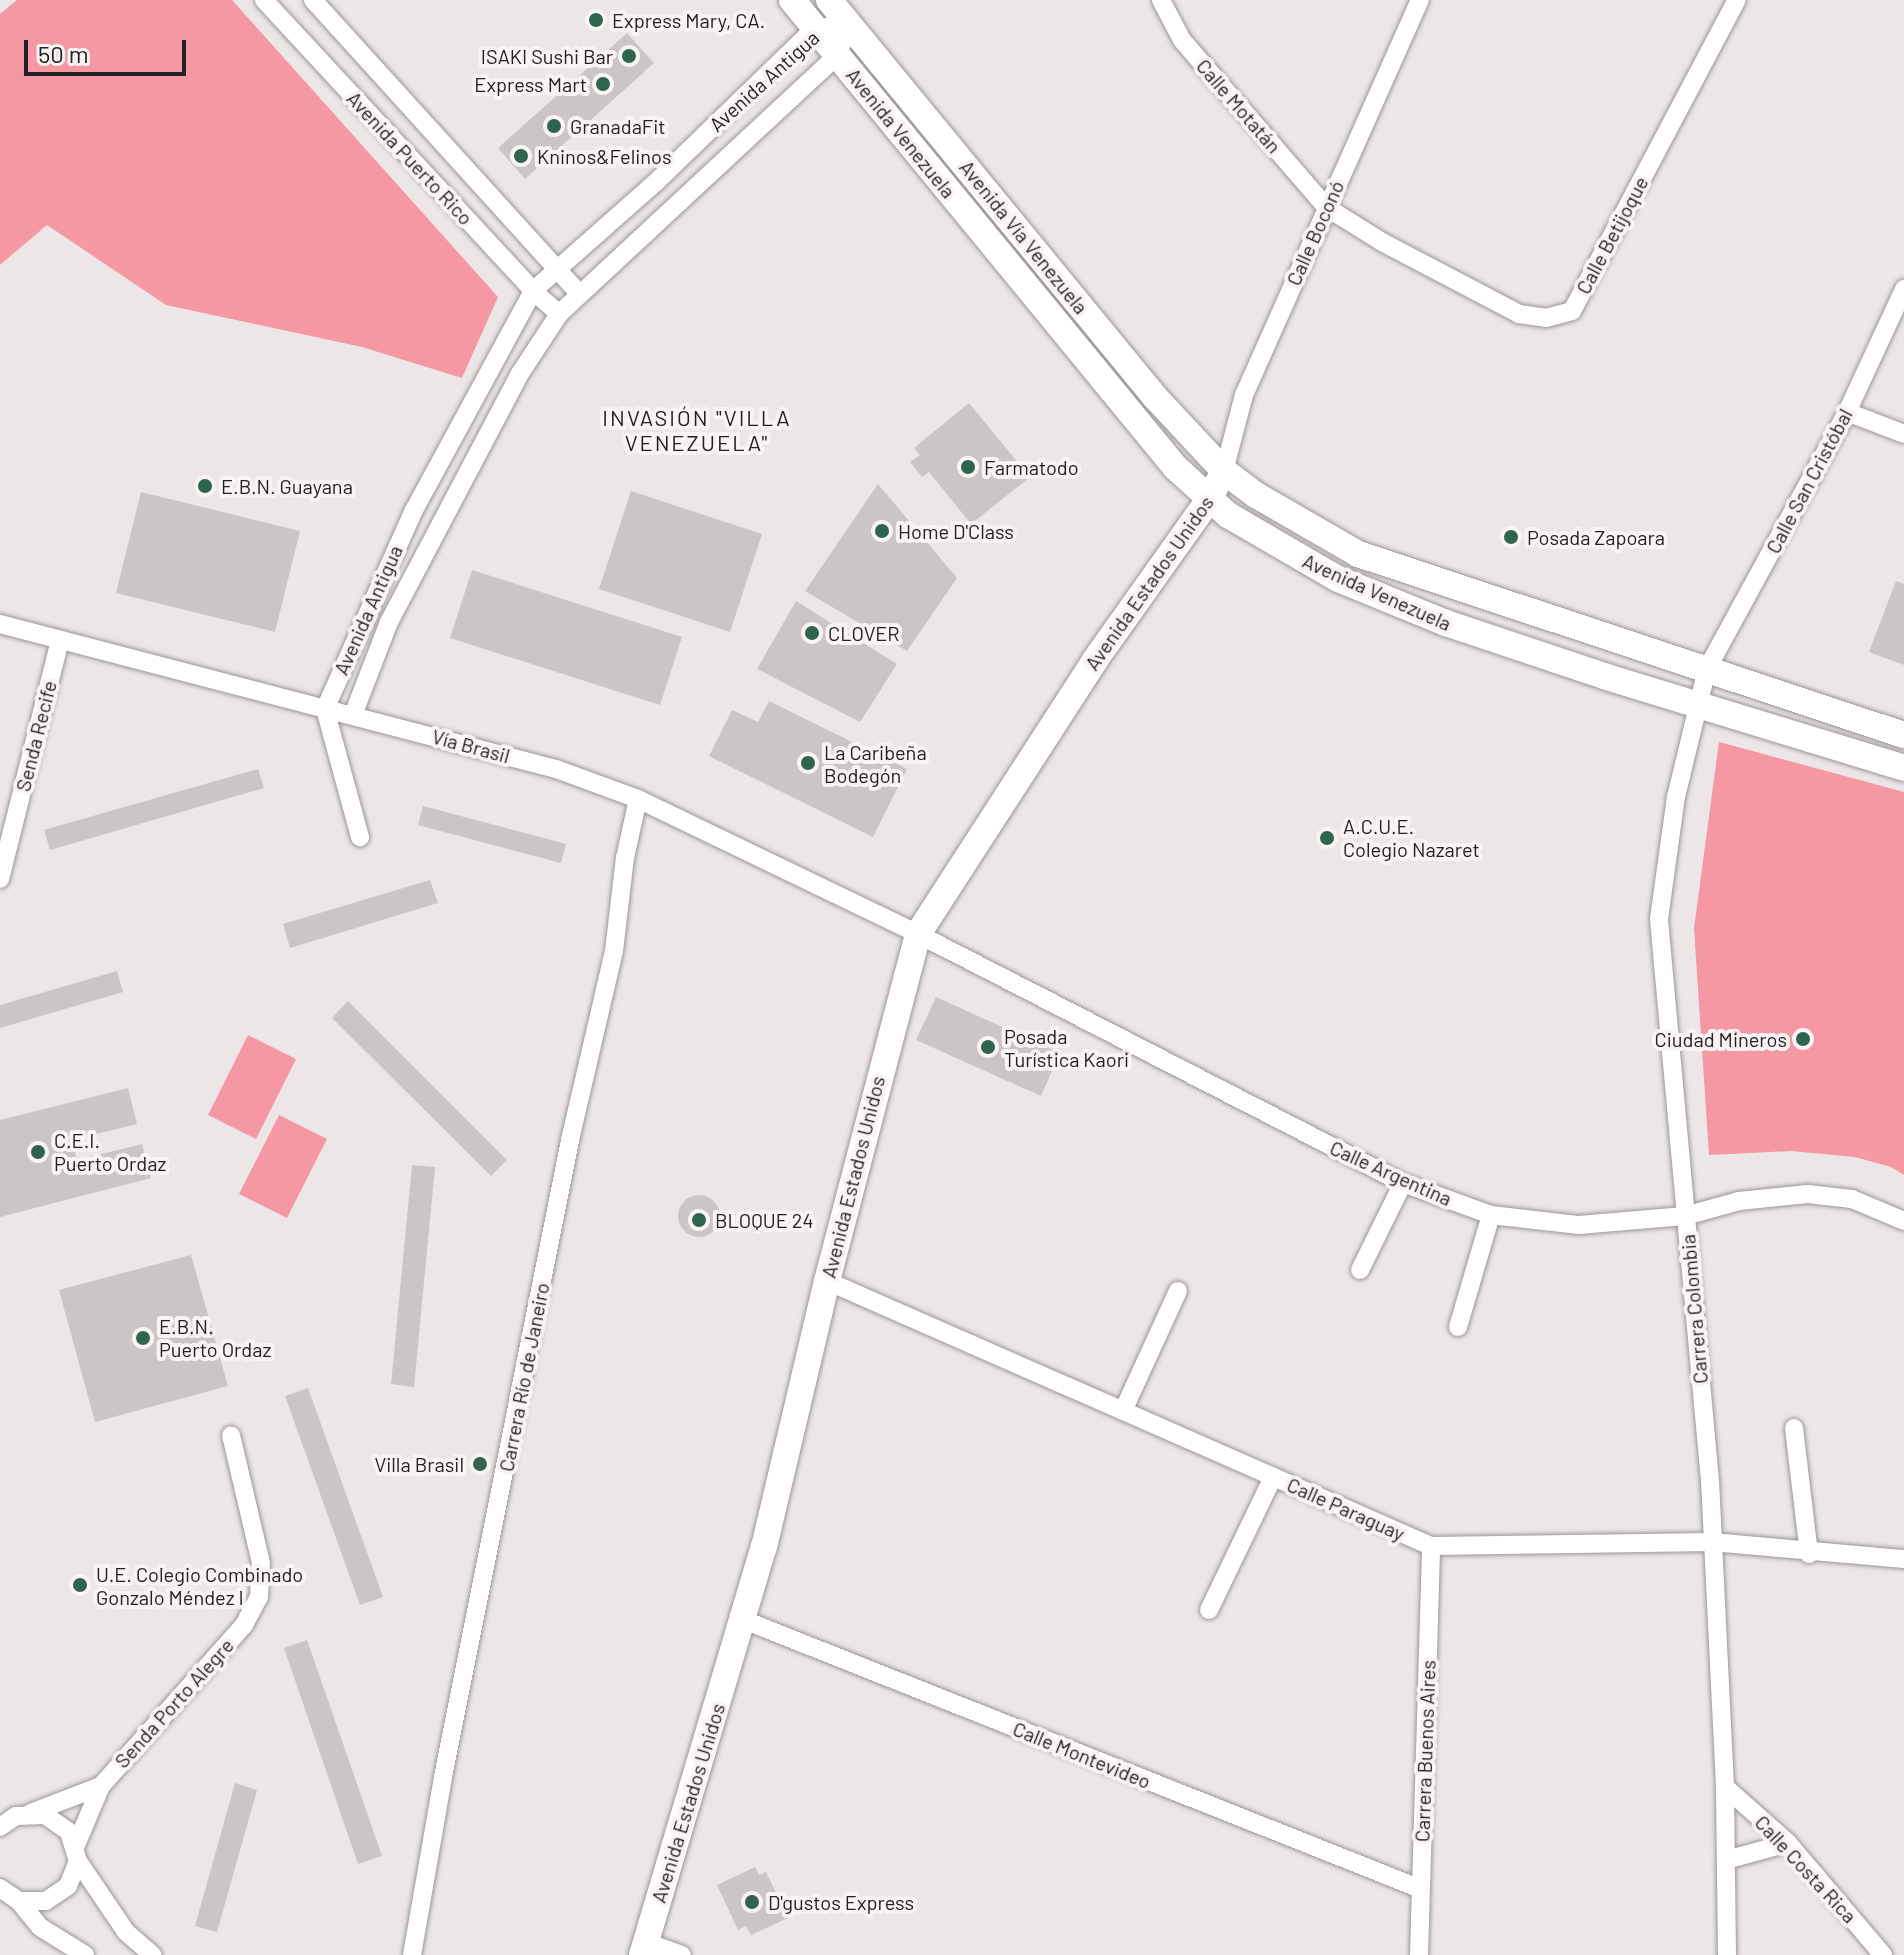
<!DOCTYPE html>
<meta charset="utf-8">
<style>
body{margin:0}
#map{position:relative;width:1904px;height:1955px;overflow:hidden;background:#ece6e6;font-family:Barlow,sans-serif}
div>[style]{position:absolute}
.green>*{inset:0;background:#f598a4}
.building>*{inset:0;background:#ccc5c6}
.round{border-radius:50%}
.roads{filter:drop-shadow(0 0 2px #9c9697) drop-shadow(0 0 2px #9c9697)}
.street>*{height:18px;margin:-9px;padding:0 9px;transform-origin:9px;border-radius:9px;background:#fff}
.secondary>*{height:26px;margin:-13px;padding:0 13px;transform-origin:13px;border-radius:13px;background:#fff}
.dots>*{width:22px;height:22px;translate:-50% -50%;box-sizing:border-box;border:4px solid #faf3f3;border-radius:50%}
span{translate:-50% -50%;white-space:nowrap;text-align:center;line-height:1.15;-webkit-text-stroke:8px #faf3f3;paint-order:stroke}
.poi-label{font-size:20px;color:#232121}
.left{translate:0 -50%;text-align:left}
.right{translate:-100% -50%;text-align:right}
.street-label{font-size:20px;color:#232121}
.neighbourhood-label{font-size:22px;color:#232121;letter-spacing:2px}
.scale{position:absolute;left:24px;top:40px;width:162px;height:36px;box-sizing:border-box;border:4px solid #232121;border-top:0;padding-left:10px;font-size:24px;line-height:28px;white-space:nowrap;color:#232121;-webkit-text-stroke:6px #faf3f3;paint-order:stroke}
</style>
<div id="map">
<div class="green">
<div style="clip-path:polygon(17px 0,232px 0,498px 297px,462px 378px,362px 347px,166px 305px,47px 225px,0 265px,0 14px)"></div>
<div style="clip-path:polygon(1719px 742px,1904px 792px,1904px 1175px,1891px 1167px,1855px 1157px,1791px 1151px,1709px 1155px,1694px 928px)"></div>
<div style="clip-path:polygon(248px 1035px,296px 1059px,256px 1139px,208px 1115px)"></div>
<div style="clip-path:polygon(279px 1115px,327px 1139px,287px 1218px,239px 1194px)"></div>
</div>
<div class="building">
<div style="clip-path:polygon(627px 33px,654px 63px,525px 179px,498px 148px)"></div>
<div style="clip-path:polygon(969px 403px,1030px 477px,971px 524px,929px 472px,922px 477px,910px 462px,920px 455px,914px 448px)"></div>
<div style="clip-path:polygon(878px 484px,957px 578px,907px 651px,805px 591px)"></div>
<div style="clip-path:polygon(631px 491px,762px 534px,730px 632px,599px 589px)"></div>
<div style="clip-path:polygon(141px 492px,300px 531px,275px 632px,116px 593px)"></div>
<div style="clip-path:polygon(472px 570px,682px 637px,660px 705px,450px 638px)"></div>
<div style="clip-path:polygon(1896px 581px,1904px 584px,1904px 665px,1869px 652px)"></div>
<div style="clip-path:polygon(796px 601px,897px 664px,860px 722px,757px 669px)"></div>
<div style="clip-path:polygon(769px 701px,907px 769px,873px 837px,709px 756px,732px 710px,758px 722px)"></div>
<div style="clip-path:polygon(258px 769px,264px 788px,50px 850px,44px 830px)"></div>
<div style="clip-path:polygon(423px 806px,566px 844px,561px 863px,418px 825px)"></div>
<div style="clip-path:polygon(430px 880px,438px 903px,290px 948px,283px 924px)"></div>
<div style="clip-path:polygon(117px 971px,123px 992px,0 1028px,0 1005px)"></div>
<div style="clip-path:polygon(936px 997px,1060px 1053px,1041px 1096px,916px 1040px)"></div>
<div style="clip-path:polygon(348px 1001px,507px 1160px,491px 1176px,332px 1018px)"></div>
<div style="clip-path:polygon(128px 1088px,137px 1124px,72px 1140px,77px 1160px,142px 1144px,151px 1178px,0 1217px,0 1120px)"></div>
<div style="clip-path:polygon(412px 1165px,435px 1167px,414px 1387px,391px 1384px)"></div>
<div class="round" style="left:678px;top:1195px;width:42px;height:42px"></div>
<div style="clip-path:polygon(191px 1255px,228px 1386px,95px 1422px,59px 1290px)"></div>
<div style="clip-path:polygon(308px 1388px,383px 1597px,360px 1605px,285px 1396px)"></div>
<div style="clip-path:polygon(307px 1640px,382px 1856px,358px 1864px,284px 1648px)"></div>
<div style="clip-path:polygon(235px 1783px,257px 1790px,217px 1932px,195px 1926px)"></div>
<div style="clip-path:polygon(755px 1867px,759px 1875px,766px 1872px,788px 1918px,751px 1935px,746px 1926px,738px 1930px,717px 1885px)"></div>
</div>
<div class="roads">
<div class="street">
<div style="left:264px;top:0;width:396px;rotate:47.2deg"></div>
<div style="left:533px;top:291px;width:35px;rotate:41deg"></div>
<div style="left:313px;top:0;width:396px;rotate:47.8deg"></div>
<div style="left:1161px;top:0;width:45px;rotate:62.3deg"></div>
<div style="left:1182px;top:40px;width:221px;rotate:49.2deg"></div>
<div style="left:1326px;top:207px;width:66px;rotate:32deg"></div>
<div style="left:1382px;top:242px;width:155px;rotate:27.7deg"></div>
<div style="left:1519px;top:314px;width:27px;rotate:8deg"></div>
<div style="left:1546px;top:318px;width:27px;rotate:-15deg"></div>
<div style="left:1572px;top:311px;width:352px;rotate:-62.1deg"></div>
<div style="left:1847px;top:412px;width:61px;rotate:21.1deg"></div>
<div style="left:1224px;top:471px;width:79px;rotate:-75.3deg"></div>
<div style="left:1244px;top:395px;width:432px;rotate:-66deg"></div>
<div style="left:0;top:624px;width:575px;rotate:14.62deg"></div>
<div style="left:556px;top:769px;width:87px;rotate:20.1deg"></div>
<div style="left:638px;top:799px;width:311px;rotate:25.7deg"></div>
<div style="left:918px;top:934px;width:545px;rotate:27.18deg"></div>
<div style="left:1403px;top:1183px;width:94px;rotate:20deg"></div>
<div style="left:1491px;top:1215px;width:89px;rotate:6.5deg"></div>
<div style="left:1579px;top:1225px;width:106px;rotate:-4.9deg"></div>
<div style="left:1685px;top:1216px;width:56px;rotate:-15.5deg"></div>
<div style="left:1739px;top:1201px;width:69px;rotate:-5.8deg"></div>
<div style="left:1808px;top:1194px;width:44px;rotate:6.5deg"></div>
<div style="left:1852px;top:1199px;width:56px;rotate:22.9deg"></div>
<div style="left:353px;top:715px;width:100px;rotate:-68.8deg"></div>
<div style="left:389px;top:622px;width:279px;rotate:-62.2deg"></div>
<div style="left:519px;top:375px;width:73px;rotate:-56.7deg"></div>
<div style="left:559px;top:314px;width:379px;rotate:-42.9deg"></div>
<div style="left:837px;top:56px;width:33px;rotate:-69deg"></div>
<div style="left:849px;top:25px;width:34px;rotate:175deg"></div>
<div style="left:815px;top:28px;width:221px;rotate:135.9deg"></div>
<div style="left:656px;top:182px;width:164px;rotate:138.5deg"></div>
<div style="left:533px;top:291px;width:249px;rotate:118.5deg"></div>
<div style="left:414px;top:510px;width:218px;rotate:114.1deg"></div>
<div style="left:325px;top:709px;width:133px;rotate:74.7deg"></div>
<div style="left:0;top:879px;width:246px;rotate:-75.9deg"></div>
<div style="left:1360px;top:1270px;width:97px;rotate:-63.7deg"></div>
<div style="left:827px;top:1281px;width:660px;rotate:23.69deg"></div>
<div style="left:1431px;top:1546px;width:281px;rotate:-0.8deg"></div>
<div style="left:1712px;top:1542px;width:193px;rotate:5.1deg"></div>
<div style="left:1458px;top:1327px;width:117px;rotate:-73.6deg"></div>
<div style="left:1123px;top:1411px;width:132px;rotate:-65.4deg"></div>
<div style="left:1794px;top:1428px;width:127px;rotate:83.2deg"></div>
<div style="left:1209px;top:1610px;width:148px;rotate:-64.3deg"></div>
<div style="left:744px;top:1620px;width:728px;rotate:21.67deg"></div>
<div style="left:1725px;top:1787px;width:84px;rotate:41.6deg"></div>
<div style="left:1788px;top:1843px;width:147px;rotate:49.7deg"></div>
<div style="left:31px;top:1813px;width:75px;rotate:-21.1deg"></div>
<div style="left:0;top:1827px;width:19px;rotate:-35deg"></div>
<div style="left:16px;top:1816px;width:29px;rotate:-2deg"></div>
<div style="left:45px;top:1815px;width:29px;rotate:35deg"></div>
<div style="left:69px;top:1832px;width:30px;rotate:73deg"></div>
<div style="left:78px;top:1861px;width:27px;rotate:112deg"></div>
<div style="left:68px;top:1886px;width:27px;rotate:146deg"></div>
<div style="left:46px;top:1901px;width:27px;rotate:180deg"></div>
<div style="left:19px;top:1901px;width:23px;rotate:-146deg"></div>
<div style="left:76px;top:1845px;width:64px;rotate:-67deg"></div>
<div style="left:101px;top:1786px;width:215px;rotate:-48.4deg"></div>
<div style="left:244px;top:1625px;width:32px;rotate:-62deg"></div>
<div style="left:259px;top:1597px;width:34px;rotate:-87deg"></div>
<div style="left:261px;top:1563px;width:131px;rotate:-103.2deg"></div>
<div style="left:1726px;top:1860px;width:64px;rotate:-15.3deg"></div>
<div style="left:78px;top:1861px;width:86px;rotate:55.9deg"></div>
<div style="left:126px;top:1932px;width:35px;rotate:41deg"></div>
<div style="left:19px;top:1901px;width:33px;rotate:51deg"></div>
<div style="left:40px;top:1927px;width:53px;rotate:31.9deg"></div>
<div style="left:646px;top:1942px;width:38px;rotate:20deg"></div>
<div style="left:412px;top:1955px;width:181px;rotate:-80.1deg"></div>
<div style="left:443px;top:1777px;width:650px;rotate:-78.72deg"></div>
<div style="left:570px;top:1140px;width:194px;rotate:-76.9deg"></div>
<div style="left:614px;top:951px;width:94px;rotate:-83.3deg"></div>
<div style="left:625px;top:858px;width:60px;rotate:-77.6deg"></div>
<div style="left:1419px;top:1955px;width:409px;rotate:-88.3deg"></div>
<div style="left:1727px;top:1955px;width:168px;rotate:-90.7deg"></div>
<div style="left:1725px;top:1787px;width:306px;rotate:-92.8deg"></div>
<div style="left:1710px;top:1481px;width:564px;rotate:-95.19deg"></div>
<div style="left:1659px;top:919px;width:123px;rotate:-82.1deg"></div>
<div style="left:1676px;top:797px;width:132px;rotate:-76.4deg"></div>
<div style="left:1707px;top:669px;width:293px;rotate:-61.4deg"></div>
<div style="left:1847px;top:412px;width:136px;rotate:-65.1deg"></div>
</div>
<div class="secondary">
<div style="left:792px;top:0;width:604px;rotate:50.64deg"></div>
<div style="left:1175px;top:467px;width:72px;rotate:42.2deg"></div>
<div style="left:1228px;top:515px;width:127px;rotate:30.2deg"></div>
<div style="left:1338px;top:579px;width:117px;rotate:22.2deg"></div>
<div style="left:1446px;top:623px;width:170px;rotate:18.5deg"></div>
<div style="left:1607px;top:677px;width:311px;rotate:17deg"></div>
<div style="left:829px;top:0;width:514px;rotate:50.61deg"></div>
<div style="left:1155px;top:397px;width:101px;rotate:47deg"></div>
<div style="left:1224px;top:471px;width:40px;rotate:37deg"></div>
<div style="left:1256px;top:495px;width:118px;rotate:30deg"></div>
<div style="left:1358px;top:554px;width:575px;rotate:18.34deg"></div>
<div style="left:642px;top:1955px;width:426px;rotate:-73.4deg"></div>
<div style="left:764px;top:1547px;width:273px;rotate:-76.7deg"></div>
<div style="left:827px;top:1281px;width:359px;rotate:-75.3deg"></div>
<div style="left:918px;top:934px;width:326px;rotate:-57.1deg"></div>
<div style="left:1095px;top:660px;width:195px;rotate:-54.6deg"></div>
<div style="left:1208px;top:501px;width:34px;rotate:-62deg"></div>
</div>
</div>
<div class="dots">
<div style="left:596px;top:20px;background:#2f654c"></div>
<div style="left:629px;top:56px;background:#2f654c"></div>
<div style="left:603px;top:84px;background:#2f654c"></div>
<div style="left:554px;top:126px;background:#2f654c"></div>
<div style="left:521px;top:156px;background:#2f654c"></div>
<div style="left:968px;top:467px;background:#2f654c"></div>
<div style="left:205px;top:486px;background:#2f654c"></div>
<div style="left:882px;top:531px;background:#2f654c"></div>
<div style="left:1511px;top:537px;background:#2f654c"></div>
<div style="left:812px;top:633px;background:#2f654c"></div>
<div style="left:808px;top:763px;background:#2f654c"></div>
<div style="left:1327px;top:838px;background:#2f654c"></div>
<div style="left:1803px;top:1039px;background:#2f654c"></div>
<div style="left:988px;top:1047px;background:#2f654c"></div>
<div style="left:38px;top:1152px;background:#2f654c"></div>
<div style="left:699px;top:1220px;background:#2f654c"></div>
<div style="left:143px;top:1338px;background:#2f654c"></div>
<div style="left:480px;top:1464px;background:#2f654c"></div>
<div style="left:80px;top:1585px;background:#2f654c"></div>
<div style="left:752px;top:1902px;background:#2f654c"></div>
</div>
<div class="poi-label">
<span class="left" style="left:612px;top:20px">Express Mary, CA.</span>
<span class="right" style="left:613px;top:56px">ISAKI Sushi Bar</span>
<span class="right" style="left:587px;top:84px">Express Mart</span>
<span class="left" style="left:570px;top:126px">GranadaFit</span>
<span class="left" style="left:537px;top:156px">Kninos&amp;Felinos</span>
<span class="left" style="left:984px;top:467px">Farmatodo</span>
<span class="left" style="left:221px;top:486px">E.B.N. Guayana</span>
<span class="left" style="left:898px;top:531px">Home D'Class</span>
<span class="left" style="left:1527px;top:537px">Posada Zapoara</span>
<span class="left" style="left:828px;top:633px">CLOVER</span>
<span class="left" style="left:824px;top:764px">La Caribeña<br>Bodegón</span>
<span class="left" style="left:1343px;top:838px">A.C.U.E.<br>Colegio Nazaret</span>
<span class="left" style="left:1004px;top:1048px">Posada<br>Turística Kaori</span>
<span class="right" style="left:1787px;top:1039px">Ciudad Mineros</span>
<span class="left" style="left:54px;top:1152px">C.E.I.<br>Puerto Ordaz</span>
<span class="left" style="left:715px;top:1220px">BLOQUE 24</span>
<span class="left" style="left:159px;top:1338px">E.B.N.<br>Puerto Ordaz</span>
<span class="right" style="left:464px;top:1464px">Villa Brasil</span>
<span class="left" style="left:96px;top:1586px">U.E. Colegio Combinado<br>Gonzalo Méndez I</span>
<span class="left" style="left:768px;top:1902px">D'gustos Express</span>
</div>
<div class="street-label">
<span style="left:764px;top:81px;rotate:-42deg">Avenida Antigua</span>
<span style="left:1239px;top:106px;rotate:49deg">Calle Motatán</span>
<span style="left:901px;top:133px;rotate:51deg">Avenida Venezuela</span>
<span style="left:410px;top:158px;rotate:47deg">Avenida Puerto Rico</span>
<span style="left:1315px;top:233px;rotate:-66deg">Calle Boconó</span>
<span style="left:1612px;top:235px;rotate:-62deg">Calle Betijoque</span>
<span style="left:1024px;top:237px;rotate:51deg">Avenida Vía Venezuela</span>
<span style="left:1809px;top:481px;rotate:-62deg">Calle San Cristóbal</span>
<span style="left:1149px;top:583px;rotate:-55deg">Avenida Estados Unidos</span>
<span style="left:1377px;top:592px;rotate:24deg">Avenida Venezuela</span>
<span style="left:368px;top:610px;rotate:-66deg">Avenida Antigua</span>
<span style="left:36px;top:736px;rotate:-76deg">Senda Recife</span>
<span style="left:471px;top:746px;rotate:15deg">Vía Brasil</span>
<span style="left:1391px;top:1173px;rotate:24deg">Calle Argentina</span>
<span style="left:853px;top:1177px;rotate:-76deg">Avenida Estados Unidos</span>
<span style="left:1694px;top:1309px;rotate:-95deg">Carrera Colombia</span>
<span style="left:524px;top:1377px;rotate:-79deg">Carrera Río de Janeiro</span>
<span style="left:1346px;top:1509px;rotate:24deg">Calle Paraguay</span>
<span style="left:174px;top:1703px;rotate:-48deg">Senda Porto Alegre</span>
<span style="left:1425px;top:1751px;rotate:-88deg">Carrera Buenos Aires</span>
<span style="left:1082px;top:1755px;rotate:22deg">Calle Montevideo</span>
<span style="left:688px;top:1803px;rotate:-73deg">Avenida Estados Unidos</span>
<span style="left:1806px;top:1869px;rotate:47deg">Calle Costa Rica</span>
</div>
<div class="neighbourhood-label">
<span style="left:697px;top:430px">INVASIÓN "VILLA<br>VENEZUELA"</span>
</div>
<div class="scale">50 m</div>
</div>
